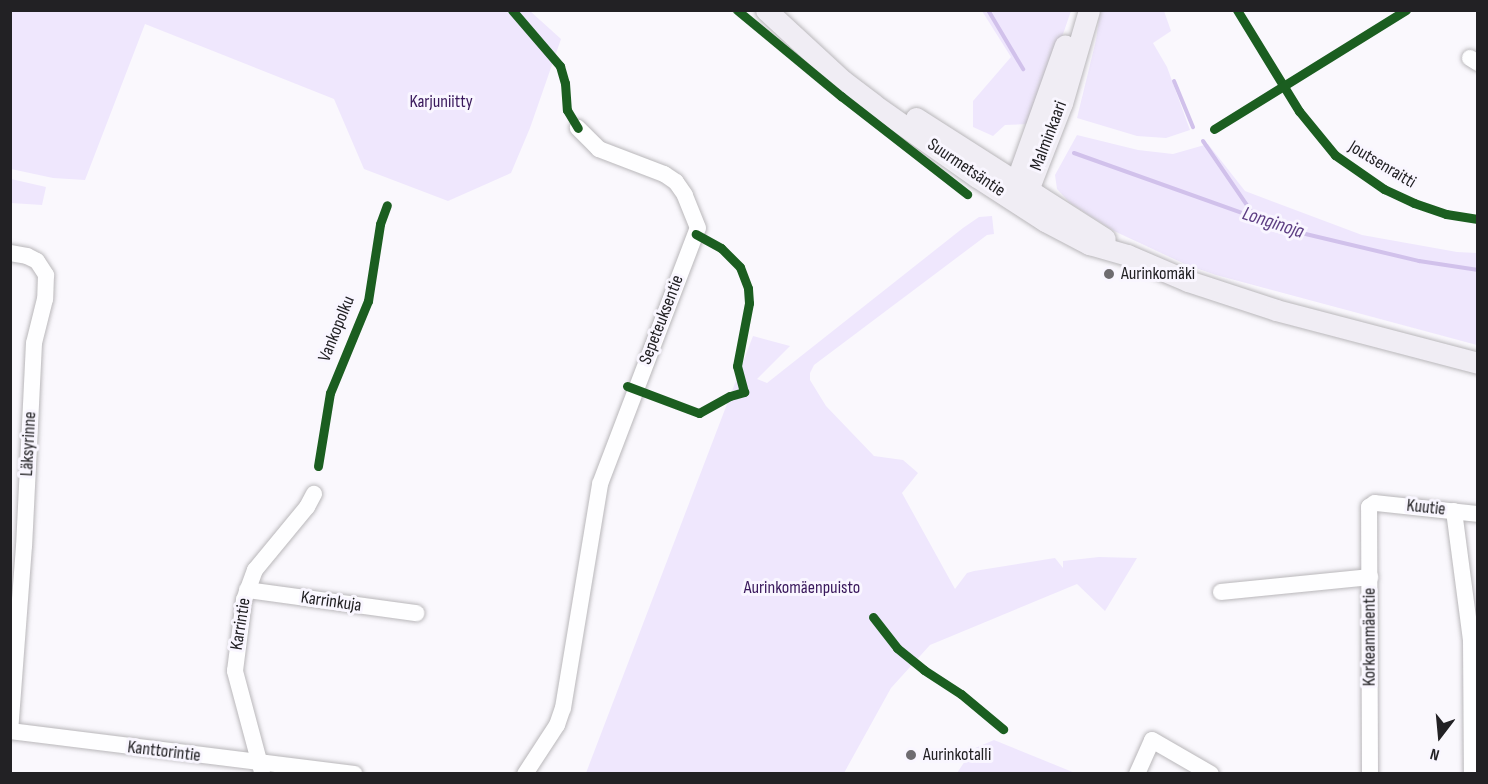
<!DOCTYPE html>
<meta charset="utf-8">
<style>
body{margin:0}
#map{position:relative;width:1488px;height:784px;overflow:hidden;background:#faf8fd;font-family:"Sofia Sans Condensed",sans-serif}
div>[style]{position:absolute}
.green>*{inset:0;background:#efe7fd}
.stream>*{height:4px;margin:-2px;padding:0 2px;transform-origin:2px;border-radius:2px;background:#d1c1eb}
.roads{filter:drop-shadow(0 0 2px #b9b7ba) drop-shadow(0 0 2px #b9b7ba)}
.minor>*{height:16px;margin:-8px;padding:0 8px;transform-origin:8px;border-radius:8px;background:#fefeff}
.major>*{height:21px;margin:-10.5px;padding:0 10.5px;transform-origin:10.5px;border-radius:10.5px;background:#f0edf4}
.cycleway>*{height:9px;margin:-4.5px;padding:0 4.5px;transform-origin:4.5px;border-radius:4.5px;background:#1b5e20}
.dots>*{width:16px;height:16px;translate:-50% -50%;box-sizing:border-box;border:3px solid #f9f6ff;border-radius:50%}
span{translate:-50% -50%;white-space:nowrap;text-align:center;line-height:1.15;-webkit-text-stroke:6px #f9f6ff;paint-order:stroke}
.park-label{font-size:18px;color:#3a195c}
.street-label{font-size:18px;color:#222124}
.poi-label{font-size:18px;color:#222124}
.left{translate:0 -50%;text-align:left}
.water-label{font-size:20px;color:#5d3e83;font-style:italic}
.frame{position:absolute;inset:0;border:12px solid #222124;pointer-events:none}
.north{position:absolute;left:1410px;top:706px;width:60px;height:60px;-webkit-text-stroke:4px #f9f6ff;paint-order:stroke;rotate:196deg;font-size:16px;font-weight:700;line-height:24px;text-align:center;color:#222124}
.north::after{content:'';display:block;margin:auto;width:21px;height:27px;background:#222124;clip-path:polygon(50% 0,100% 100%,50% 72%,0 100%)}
</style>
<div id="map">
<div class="green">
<div style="clip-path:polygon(11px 10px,530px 11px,561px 39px,530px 128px,511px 173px,448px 201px,364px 169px,334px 99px,145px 24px,85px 180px,53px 178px,11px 169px)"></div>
<div style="clip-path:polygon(982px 11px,1071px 11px,1032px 124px,1005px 125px,993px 136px,973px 127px,973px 101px,1011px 57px)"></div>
<div style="clip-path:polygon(1100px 11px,1164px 11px,1171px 31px,1153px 43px,1167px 67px,1190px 130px,1166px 138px,1137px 136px,1077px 118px,1096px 40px)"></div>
<div style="clip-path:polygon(1077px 135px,1138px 150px,1173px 154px,1208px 144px,1245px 191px,1362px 235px,1457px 252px,1477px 253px,1477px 345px,1216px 275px,1187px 265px,1114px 231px,1070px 203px,1057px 189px,1055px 175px)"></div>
<div style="clip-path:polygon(11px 179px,46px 187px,42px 205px,11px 203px)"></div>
<div style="clip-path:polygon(992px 216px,994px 234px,987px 235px,814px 365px,810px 373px,810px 380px,826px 406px,874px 456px,903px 460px,918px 473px,902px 493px,955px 589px,967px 573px,974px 571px,1055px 558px,1063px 568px,1063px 561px,1099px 557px,1137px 558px,1105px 611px,1077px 584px,930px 645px,891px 688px,844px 773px,586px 773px,753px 336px,790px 346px,757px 379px,767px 383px,963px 228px,979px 217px)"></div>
<div style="clip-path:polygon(994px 740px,1075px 773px,957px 773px,973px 749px)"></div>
</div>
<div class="stream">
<div style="left:988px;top:10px;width:69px;rotate:59.3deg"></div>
<div style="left:1174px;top:81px;width:50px;rotate:67.6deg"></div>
<div style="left:1203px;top:141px;width:92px;rotate:55.6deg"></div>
<div style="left:1074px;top:153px;width:232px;rotate:19.6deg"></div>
<div style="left:1293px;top:231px;width:130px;rotate:13.4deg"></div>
<div style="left:1419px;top:261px;width:60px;rotate:8.7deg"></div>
</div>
<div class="roads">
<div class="minor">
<div style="left:1470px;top:58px;width:9px;rotate:32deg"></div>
<div style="left:10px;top:253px;width:17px;rotate:10deg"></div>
<div style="left:27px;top:256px;width:11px;rotate:27deg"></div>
<div style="left:37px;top:261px;width:17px;rotate:57deg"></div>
<div style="left:46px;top:275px;width:24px;rotate:92deg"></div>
<div style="left:45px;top:299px;width:45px;rotate:104deg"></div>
<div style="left:34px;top:343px;width:203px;rotate:92.8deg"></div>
<div style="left:24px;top:546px;width:186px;rotate:94.3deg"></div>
<div style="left:1454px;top:511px;width:131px;rotate:82.5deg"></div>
<div style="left:1471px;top:641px;width:133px;rotate:89.6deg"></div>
<div style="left:247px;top:590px;width:171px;rotate:7.8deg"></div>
<div style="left:1221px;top:592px;width:150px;rotate:-5.7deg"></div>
<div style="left:10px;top:731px;width:347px;rotate:7.1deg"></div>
<div style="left:262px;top:772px;width:105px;rotate:-105deg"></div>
<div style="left:235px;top:671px;width:72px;rotate:-82.8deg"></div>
<div style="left:244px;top:600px;width:32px;rotate:-70deg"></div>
<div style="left:255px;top:570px;width:82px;rotate:-50.5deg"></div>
<div style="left:307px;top:507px;width:15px;rotate:-62deg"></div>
<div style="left:525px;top:774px;width:59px;rotate:-56.9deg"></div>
<div style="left:557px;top:725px;width:18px;rotate:-71deg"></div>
<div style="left:563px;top:708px;width:227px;rotate:-80.6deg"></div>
<div style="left:600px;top:484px;width:274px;rotate:-69.1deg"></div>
<div style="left:698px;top:228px;width:35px;rotate:-112deg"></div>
<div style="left:685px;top:195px;width:16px;rotate:-125deg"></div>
<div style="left:676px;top:182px;width:14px;rotate:-146deg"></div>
<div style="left:664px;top:174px;width:70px;rotate:-159deg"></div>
<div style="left:599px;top:149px;width:30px;rotate:-135deg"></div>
<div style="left:1137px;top:774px;width:37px;rotate:-66deg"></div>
<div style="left:1152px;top:740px;width:68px;rotate:30deg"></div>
<div style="left:1370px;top:774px;width:267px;rotate:-90.2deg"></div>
<div style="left:1369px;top:507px;width:7px;rotate:-34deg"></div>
<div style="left:1375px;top:503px;width:104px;rotate:6.1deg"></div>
</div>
<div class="major">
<div style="left:766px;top:10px;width:105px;rotate:42.7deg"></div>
<div style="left:843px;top:81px;width:38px;rotate:37deg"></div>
<div style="left:873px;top:104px;width:127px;rotate:35.1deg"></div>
<div style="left:977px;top:177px;width:81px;rotate:32.9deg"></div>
<div style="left:1045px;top:221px;width:50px;rotate:27.6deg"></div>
<div style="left:1089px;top:244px;width:40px;rotate:16deg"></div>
<div style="left:1127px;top:255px;width:66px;rotate:23.1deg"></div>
<div style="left:1188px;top:281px;width:93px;rotate:18.2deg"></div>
<div style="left:1276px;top:310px;width:209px;rotate:14.7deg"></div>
<div style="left:916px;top:118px;width:224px;rotate:32.6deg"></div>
<div style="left:1015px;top:192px;width:10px;rotate:-84deg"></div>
<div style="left:1016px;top:182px;width:145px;rotate:-70.3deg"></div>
<div style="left:1017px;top:199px;width:14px;rotate:-39deg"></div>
<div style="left:1028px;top:190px;width:93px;rotate:-68.7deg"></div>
<div style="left:1062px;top:103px;width:97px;rotate:-73.8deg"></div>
</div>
</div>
<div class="cycleway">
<div style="left:512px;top:10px;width:74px;rotate:49.4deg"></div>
<div style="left:560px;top:66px;width:18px;rotate:74deg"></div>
<div style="left:565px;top:83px;width:27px;rotate:86deg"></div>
<div style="left:567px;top:110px;width:21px;rotate:59deg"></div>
<div style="left:737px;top:10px;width:135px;rotate:39.6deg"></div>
<div style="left:841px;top:96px;width:160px;rotate:37.9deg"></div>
<div style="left:1237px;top:10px;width:119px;rotate:58.5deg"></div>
<div style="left:1299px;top:111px;width:57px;rotate:50.7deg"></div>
<div style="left:1335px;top:155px;width:60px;rotate:34.8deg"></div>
<div style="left:1384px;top:189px;width:33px;rotate:25deg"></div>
<div style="left:1414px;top:203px;width:34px;rotate:19deg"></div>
<div style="left:1446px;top:214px;width:32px;rotate:9deg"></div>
<div style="left:1214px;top:129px;width:226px;rotate:-31.8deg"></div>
<div style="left:627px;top:386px;width:77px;rotate:20.6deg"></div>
<div style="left:699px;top:413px;width:35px;rotate:-29deg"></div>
<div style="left:730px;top:396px;width:15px;rotate:-16deg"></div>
<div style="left:744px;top:392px;width:27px;rotate:-105deg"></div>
<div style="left:737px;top:366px;width:64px;rotate:-79.2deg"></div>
<div style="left:749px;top:303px;width:15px;rotate:-94deg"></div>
<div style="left:748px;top:288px;width:22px;rotate:-111deg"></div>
<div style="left:740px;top:267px;width:27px;rotate:-135deg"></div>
<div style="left:721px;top:248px;width:29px;rotate:-151deg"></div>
<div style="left:318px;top:466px;width:74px;rotate:-80.7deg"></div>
<div style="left:330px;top:393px;width:100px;rotate:-67.6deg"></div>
<div style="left:368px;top:301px;width:78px;rotate:-81.1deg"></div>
<div style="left:380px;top:224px;width:20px;rotate:-70deg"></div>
<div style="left:873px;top:617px;width:39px;rotate:52deg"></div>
<div style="left:897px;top:648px;width:35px;rotate:39deg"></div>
<div style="left:924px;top:670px;width:44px;rotate:33deg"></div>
<div style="left:961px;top:694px;width:55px;rotate:39.8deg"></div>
</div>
<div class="dots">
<div style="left:1109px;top:274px;background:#6e6c70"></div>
<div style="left:911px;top:755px;background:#6e6c70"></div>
</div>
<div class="park-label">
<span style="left:441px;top:102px">Karjuniitty</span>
<span style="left:802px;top:588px">Aurinkomäenpuisto</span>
</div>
<div class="street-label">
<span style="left:1049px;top:136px;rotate:-69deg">Malminkaari</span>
<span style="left:1382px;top:165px;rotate:31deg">Joutsenraitti</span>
<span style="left:966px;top:168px;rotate:34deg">Suurmetsäntie</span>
<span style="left:662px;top:320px;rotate:-69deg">Sepeteuksentie</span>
<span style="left:337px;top:329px;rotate:-68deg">Vankopolku</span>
<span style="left:29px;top:444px;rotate:-87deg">Läksyrinne</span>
<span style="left:1426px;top:508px;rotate:6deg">Kuutie</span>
<span style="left:331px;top:602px;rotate:8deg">Karrinkuja</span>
<span style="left:241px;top:624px;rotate:-81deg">Karrintie</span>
<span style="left:1370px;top:637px;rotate:-90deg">Korkeanmäentie</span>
<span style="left:164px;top:752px;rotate:7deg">Kanttorintie</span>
</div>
<div class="poi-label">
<span class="left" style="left:1121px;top:274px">Aurinkomäki</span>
<span class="left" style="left:923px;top:755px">Aurinkotalli</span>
</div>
<div class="water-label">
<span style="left:1273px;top:223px;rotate:18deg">Longinoja</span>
</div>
<div class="frame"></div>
<div class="north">N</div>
</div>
